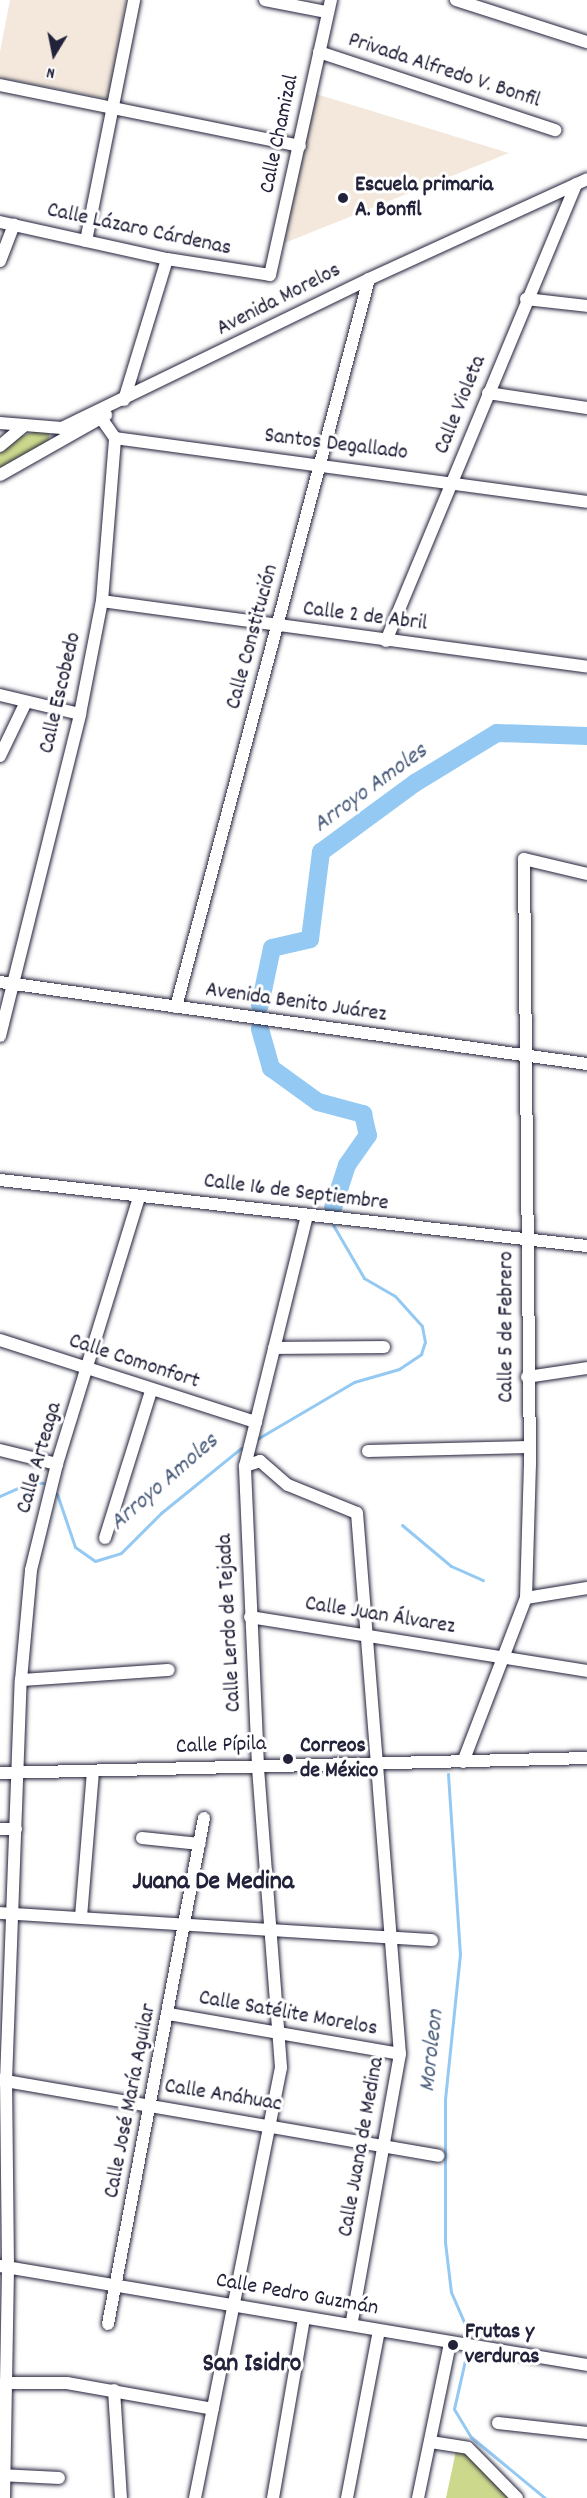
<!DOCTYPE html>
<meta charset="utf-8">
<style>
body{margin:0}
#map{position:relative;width:587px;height:2498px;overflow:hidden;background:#fff;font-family:Dekko,sans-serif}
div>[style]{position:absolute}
.built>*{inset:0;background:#f3e8db}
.green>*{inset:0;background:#ccd98c}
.stream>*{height:3px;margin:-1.5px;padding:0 1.5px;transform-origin:1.5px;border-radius:1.5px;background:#93c9f2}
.river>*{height:18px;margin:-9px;padding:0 9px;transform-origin:9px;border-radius:9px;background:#93c9f2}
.roads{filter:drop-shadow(0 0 2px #22223b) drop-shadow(0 0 2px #22223b)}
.minor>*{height:12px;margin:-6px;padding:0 6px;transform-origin:6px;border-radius:6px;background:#fff}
.dots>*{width:16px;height:16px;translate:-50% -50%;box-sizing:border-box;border:3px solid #fff;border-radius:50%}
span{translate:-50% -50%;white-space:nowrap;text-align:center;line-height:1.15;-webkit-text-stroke:6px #fff;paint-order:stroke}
.street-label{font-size:22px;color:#22223b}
.poi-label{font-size:22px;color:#22223b;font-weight:700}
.left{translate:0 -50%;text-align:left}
.water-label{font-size:24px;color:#4a5c7b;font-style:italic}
.quarter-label{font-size:26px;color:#22223b;font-weight:700}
.north{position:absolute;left:24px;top:24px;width:60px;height:60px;-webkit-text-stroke:4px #fff;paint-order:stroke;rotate:190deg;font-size:16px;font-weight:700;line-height:24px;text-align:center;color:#22223b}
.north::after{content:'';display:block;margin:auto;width:21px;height:27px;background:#22223b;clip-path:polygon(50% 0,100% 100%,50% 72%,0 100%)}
</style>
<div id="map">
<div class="built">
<div style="clip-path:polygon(10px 0,126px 0,109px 99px,0 78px,0 52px)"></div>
<div style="clip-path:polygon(313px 93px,509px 153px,282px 244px)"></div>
</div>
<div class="green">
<div style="clip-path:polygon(40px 429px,49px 433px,50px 445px,0 471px,0 453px,22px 436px)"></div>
<div style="clip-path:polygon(457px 2446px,517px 2498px,446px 2498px)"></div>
</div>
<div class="stream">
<div style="left:257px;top:1439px;width:113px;rotate:-30.4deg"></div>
<div style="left:354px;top:1382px;width:47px;rotate:-16.1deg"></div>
<div style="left:399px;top:1369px;width:27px;rotate:-34deg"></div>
<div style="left:421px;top:1354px;width:13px;rotate:-72deg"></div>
<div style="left:425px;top:1342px;width:16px;rotate:-101deg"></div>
<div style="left:422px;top:1326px;width:40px;rotate:-132deg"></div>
<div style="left:395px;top:1296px;width:36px;rotate:-150deg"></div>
<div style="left:364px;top:1278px;width:61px;rotate:-120.3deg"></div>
<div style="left:57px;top:1494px;width:56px;rotate:71.2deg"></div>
<div style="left:75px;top:1547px;width:24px;rotate:35deg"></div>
<div style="left:95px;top:1561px;width:27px;rotate:-17deg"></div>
<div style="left:121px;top:1553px;width:57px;rotate:-45deg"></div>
<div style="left:161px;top:1513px;width:103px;rotate:-39.1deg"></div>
<div style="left:0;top:1496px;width:34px;rotate:-24deg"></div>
<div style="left:31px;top:1482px;width:12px;rotate:5deg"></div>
<div style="left:402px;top:1525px;width:64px;rotate:39.9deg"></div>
<div style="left:451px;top:1566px;width:35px;rotate:24deg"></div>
<div style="left:448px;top:1774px;width:180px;rotate:86.2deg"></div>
<div style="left:460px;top:1954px;width:146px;rotate:95.9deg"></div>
<div style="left:445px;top:2099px;width:143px;rotate:90deg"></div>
<div style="left:445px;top:2242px;width:50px;rotate:83.2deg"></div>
<div style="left:451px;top:2292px;width:40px;rotate:66.6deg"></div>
<div style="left:466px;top:2356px;width:54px;rotate:102.8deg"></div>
<div style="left:454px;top:2409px;width:33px;rotate:59deg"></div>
<div style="left:471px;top:2437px;width:96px;rotate:39.5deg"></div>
</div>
<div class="river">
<div style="left:260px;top:1005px;width:58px;rotate:-78.1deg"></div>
<div style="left:272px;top:948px;width:39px;rotate:-13deg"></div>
<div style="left:310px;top:939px;width:88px;rotate:-82.8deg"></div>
<div style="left:321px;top:852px;width:117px;rotate:-36.3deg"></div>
<div style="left:415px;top:783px;width:96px;rotate:-31.4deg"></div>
<div style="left:497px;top:733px;width:90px;rotate:1.9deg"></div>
<div style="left:260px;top:1029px;width:41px;rotate:74.2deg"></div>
<div style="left:271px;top:1068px;width:58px;rotate:35.9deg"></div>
<div style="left:318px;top:1102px;width:47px;rotate:14.9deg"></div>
<div style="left:363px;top:1114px;width:22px;rotate:77deg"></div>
<div style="left:368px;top:1135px;width:37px;rotate:125deg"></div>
<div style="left:347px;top:1165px;width:45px;rotate:108deg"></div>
</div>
<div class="roads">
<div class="minor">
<div style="left:265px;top:0;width:63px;rotate:11deg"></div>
<div style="left:456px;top:0;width:138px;rotate:17.8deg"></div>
<div style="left:319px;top:52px;width:249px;rotate:18.3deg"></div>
<div style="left:0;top:85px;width:306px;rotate:11.5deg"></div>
<div style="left:0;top:222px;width:171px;rotate:12.5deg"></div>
<div style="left:167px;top:259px;width:104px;rotate:8.8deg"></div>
<div style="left:270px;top:275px;width:282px;rotate:-77.5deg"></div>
<div style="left:86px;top:241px;width:246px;rotate:-78.7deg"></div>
<div style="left:0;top:261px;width:39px;rotate:-69deg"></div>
<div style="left:526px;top:299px;width:61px;rotate:6.5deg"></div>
<div style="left:488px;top:393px;width:100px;rotate:8.6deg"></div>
<div style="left:124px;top:400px;width:147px;rotate:-73deg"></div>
<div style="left:0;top:423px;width:62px;rotate:4.6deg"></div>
<div style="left:62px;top:428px;width:341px;rotate:-25.9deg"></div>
<div style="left:369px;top:279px;width:240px;rotate:-24.6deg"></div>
<div style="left:115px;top:438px;width:476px;rotate:7.7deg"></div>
<div style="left:0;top:446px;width:30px;rotate:-40deg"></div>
<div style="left:0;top:475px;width:122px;rotate:-29.5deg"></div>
<div style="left:102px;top:601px;width:489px;rotate:7.7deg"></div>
<div style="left:386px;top:641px;width:495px;rotate:-67.4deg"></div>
<div style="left:0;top:695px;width:82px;rotate:13.4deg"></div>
<div style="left:0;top:756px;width:60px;rotate:-64.3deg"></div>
<div style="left:0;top:982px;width:593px;rotate:7.95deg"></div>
<div style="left:176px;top:1007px;width:753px;rotate:-75.15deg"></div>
<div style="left:0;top:1036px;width:332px;rotate:-76deg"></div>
<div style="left:80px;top:714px;width:115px;rotate:-79deg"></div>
<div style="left:102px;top:601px;width:164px;rotate:-85.4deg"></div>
<div style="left:115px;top:438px;width:32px;rotate:-125deg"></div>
<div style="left:0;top:1180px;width:591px;rotate:6.42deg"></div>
<div style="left:0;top:1340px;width:269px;rotate:17.8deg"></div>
<div style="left:274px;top:1348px;width:110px;rotate:-0.5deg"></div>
<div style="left:527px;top:1377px;width:61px;rotate:-8.5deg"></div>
<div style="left:0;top:1450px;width:59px;rotate:13.8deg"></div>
<div style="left:368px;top:1451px;width:160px;rotate:-1.4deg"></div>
<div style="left:245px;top:1466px;width:16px;rotate:-18deg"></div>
<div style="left:260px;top:1461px;width:37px;rotate:41deg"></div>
<div style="left:288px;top:1485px;width:74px;rotate:22.1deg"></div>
<div style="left:357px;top:1513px;width:543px;rotate:85.46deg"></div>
<div style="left:400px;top:2054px;width:275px;rotate:100.2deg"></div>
<div style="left:105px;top:1538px;width:154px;rotate:-72.6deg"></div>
<div style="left:526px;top:1598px;width:62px;rotate:-9.3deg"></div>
<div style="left:250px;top:1617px;width:341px;rotate:9.1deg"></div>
<div style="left:21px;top:1680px;width:148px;rotate:-3.9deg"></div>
<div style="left:463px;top:1762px;width:176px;rotate:-69deg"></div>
<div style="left:526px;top:1598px;width:133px;rotate:-88.3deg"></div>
<div style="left:530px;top:1465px;width:606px;rotate:-90.57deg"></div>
<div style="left:524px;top:859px;width:65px;rotate:13.4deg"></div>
<div style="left:0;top:1773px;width:587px;rotate:-1.46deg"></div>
<div style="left:0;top:1829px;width:16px"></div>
<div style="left:142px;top:1838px;width:58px;rotate:5.9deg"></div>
<div style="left:0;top:1913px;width:433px;rotate:3.6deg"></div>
<div style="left:81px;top:1917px;width:145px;rotate:-85.3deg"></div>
<div style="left:169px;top:2014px;width:234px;rotate:9.8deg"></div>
<div style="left:0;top:2080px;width:445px;rotate:9.8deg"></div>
<div style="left:0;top:2266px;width:595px;rotate:9.57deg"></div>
<div style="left:108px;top:2324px;width:515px;rotate:-79.26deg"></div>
<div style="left:5px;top:2383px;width:62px"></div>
<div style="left:67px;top:2383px;width:148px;rotate:10.1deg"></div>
<div style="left:114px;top:2390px;width:108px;rotate:86.3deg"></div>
<div style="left:498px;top:2423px;width:90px;rotate:6.4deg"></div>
<div style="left:431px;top:2442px;width:37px;rotate:9deg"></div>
<div style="left:468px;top:2448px;width:70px;rotate:45.6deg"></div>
<div style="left:0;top:2475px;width:59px;rotate:2.9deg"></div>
<div style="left:4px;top:2498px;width:230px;rotate:-89deg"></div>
<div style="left:8px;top:2268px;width:187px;rotate:-90.6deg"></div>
<div style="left:6px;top:2081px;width:401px;rotate:-87.9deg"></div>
<div style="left:21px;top:1680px;width:110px;rotate:-84.8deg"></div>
<div style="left:31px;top:1570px;width:109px;rotate:-76.2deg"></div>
<div style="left:57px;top:1464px;width:279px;rotate:-72.9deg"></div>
<div style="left:195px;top:2498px;width:439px;rotate:-78.7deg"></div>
<div style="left:281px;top:2067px;width:302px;rotate:-94.4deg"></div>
<div style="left:258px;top:1766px;width:300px;rotate:-92.5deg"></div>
<div style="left:245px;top:1466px;width:258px;rotate:-76.1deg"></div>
<div style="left:273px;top:2498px;width:183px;rotate:-80.2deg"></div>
<div style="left:347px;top:2498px;width:170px;rotate:-79.2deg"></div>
<div style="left:418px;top:2498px;width:157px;rotate:-78.3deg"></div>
</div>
</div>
<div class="dots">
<div style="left:343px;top:198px;background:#22223b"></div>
<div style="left:288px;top:1759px;background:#22223b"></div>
<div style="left:453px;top:2345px;background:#22223b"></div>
</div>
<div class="street-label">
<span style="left:444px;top:71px;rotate:18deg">Privada Alfredo V. Bonfil</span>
<span style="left:280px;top:134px;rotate:-78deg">Calle Chamizal</span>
<span style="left:139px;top:230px;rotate:12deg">Calle Lázaro Cárdenas</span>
<span style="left:279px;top:300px;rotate:-27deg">Avenida Morelos</span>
<span style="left:461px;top:405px;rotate:-68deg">Calle Violeta</span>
<span style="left:336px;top:445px;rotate:7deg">Santos Degallado</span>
<span style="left:365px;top:617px;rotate:7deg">Calle 2 de Abril</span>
<span style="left:253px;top:637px;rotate:-75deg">Calle Constitución</span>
<span style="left:61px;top:693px;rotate:-77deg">Calle Escobedo</span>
<span style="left:296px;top:1003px;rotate:8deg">Avenida Benito Juárez</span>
<span style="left:296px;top:1193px;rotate:7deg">Calle 16 de Septiembre</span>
<span style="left:507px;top:1327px;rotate:-90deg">Calle 5 de Febrero</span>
<span style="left:134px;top:1362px;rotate:18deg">Calle Comonfort</span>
<span style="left:40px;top:1458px;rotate:-74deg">Calle Arteaga</span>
<span style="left:380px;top:1616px;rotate:9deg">Calle Juan Álvarez</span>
<span style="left:230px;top:1623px;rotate:-93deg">Calle Lerdo de Tejada</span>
<span style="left:221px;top:1746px;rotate:-2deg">Calle Pípila</span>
<span style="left:288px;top:2014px;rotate:10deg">Calle Satélite Morelos</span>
<span style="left:223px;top:2096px;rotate:9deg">Calle Anáhuac</span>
<span style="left:131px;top:2101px;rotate:-79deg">Calle José María Aguilar</span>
<span style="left:362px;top:2147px;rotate:-80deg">Calle Juana de Medina</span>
<span style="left:297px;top:2295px;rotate:10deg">Calle Pedro Guzmán</span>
</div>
<div class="poi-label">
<span class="left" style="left:355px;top:198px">Escuela primaria<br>A. Bonfil</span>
<span class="left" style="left:300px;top:1759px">Correos<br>de México</span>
<span class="left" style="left:465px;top:2345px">Frutas y<br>verduras</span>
</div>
<div class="water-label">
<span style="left:371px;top:789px;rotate:-36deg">Arroyo Amoles</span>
<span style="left:165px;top:1483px;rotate:-41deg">Arroyo Amoles</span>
<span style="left:433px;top:2051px;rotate:-84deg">Moroleon</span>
</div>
<div class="quarter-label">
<span style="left:213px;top:1883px">Juana De Medina</span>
<span style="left:252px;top:2365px">San Isidro</span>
</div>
<div class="north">N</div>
</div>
